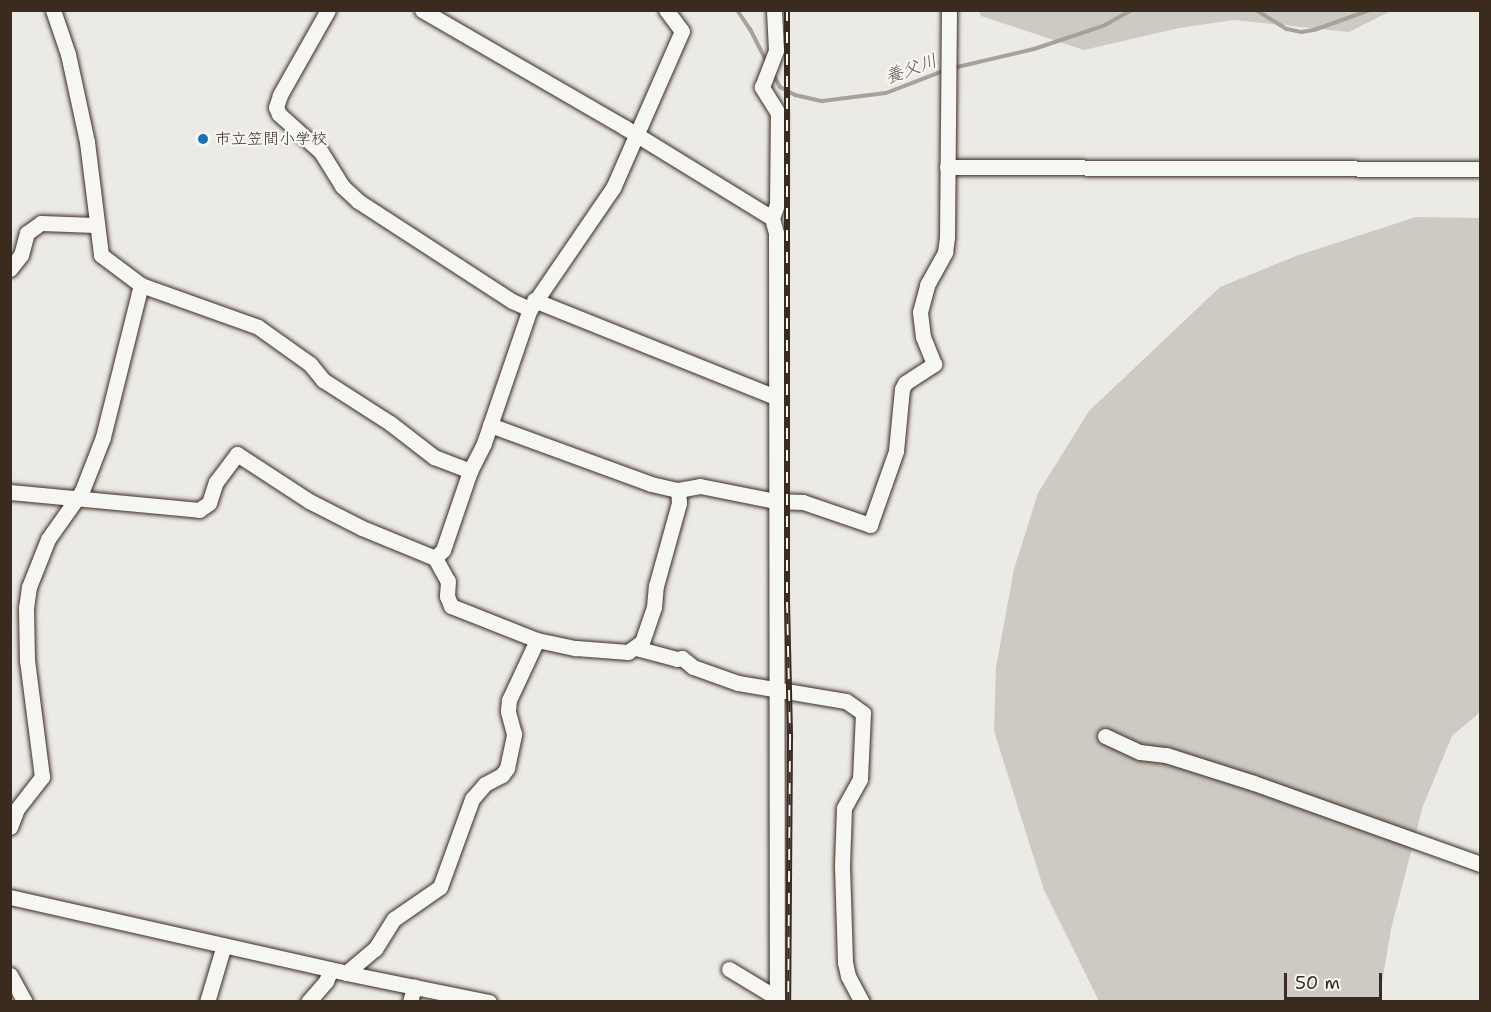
<!DOCTYPE html>
<meta charset="utf-8">
<style>
body{margin:0}
#map{position:relative;width:1491px;height:1012px;overflow:hidden;background:#ebeae5;font-family:"Shantell Sans","Klee One",sans-serif}
div>[style]{position:absolute}
.green>*{inset:0;background:#cdcac4}
.stream>*{height:4px;margin:-2px;padding:0 2px;transform-origin:2px;border-radius:2px;background:#a8a198}
.roads{filter:drop-shadow(0 0 2px #3b2a1e) drop-shadow(0 0 2px #3b2a1e)}
.minor>*{height:15px;margin:-7.5px;padding:0 7.5px;transform-origin:7.5px;border-radius:7.5px;background:#f6f6f2}
.rail>*{height:6px;margin-top:-3px;transform-origin:0;background:repeating-linear-gradient(90deg,#f6f6f2 0 11px,#3b2a1e 0 22px);box-sizing:border-box;border-block:2px solid #3b2a1e}
.dots>*{width:16px;height:16px;translate:-50% -50%;box-sizing:border-box;border:3px solid #f6f6f2;border-radius:50%}
span{translate:-50% -50%;white-space:nowrap;text-align:center;line-height:1.15;-webkit-text-stroke:4.5px #f6f6f2;paint-order:stroke}
.poi-label{font-size:16px;color:#3b2a1e}
.left{translate:0 -50%;text-align:left}
.water-label{font-size:18px;color:#615449;font-style:italic}
.frame{position:absolute;inset:0;border:12px solid #3b2a1e;pointer-events:none}
.scale{position:absolute;left:1284px;top:973px;width:98px;height:27px;box-sizing:border-box;border:3px solid #3b2a1e;border-top:0;padding-left:8px;font-size:18px;line-height:21px;white-space:nowrap;color:#3b2a1e;-webkit-text-stroke:4px #f6f6f2;paint-order:stroke}
</style>
<div id="map">
<div class="green">
<div style="clip-path:polygon(979px 11px,1391px 11px,1349px 32px,1234px 20px,1179px 28px,1084px 50px,981px 16px)"></div>
<div style="clip-path:polygon(1416px 217px,1480px 218px,1480px 712px,1452px 736px,1423px 806px,1391px 929px,1379px 1001px,1099px 1001px,1044px 890px,994px 731px,996px 667px,1014px 569px,1038px 493px,1089px 411px,1220px 287px,1296px 256px)"></div>
</div>
<div class="stream">
<div style="left:737px;top:10px;width:23px;rotate:56deg"></div>
<div style="left:750px;top:29px;width:38px;rotate:63deg"></div>
<div style="left:1256px;top:10px;width:36px;rotate:32deg"></div>
<div style="left:1287px;top:29px;width:14px;rotate:12deg"></div>
<div style="left:1301px;top:32px;width:13px;rotate:-9deg"></div>
<div style="left:1314px;top:30px;width:59px;rotate:-19.7deg"></div>
<div style="left:953px;top:68px;width:83px;rotate:-13.2deg"></div>
<div style="left:1034px;top:49px;width:73px;rotate:-18.4deg"></div>
<div style="left:1103px;top:26px;width:33px;rotate:-29deg"></div>
<div style="left:772px;top:72px;width:17px;rotate:62deg"></div>
<div style="left:780px;top:87px;width:17px;rotate:28deg"></div>
<div style="left:795px;top:95px;width:28px;rotate:13deg"></div>
<div style="left:822px;top:101px;width:64px;rotate:-7.1deg"></div>
<div style="left:886px;top:93px;width:61px;rotate:-21.1deg"></div>
</div>
<div class="roads">
<div class="minor">
<div style="left:53px;top:10px;width:46px;rotate:71.2deg"></div>
<div style="left:68px;top:54px;width:90px;rotate:77.8deg"></div>
<div style="left:87px;top:142px;width:114px;rotate:82.9deg"></div>
<div style="left:101px;top:255px;width:50px;rotate:36.9deg"></div>
<div style="left:141px;top:285px;width:124px;rotate:19.7deg"></div>
<div style="left:258px;top:327px;width:64px;rotate:35.4deg"></div>
<div style="left:310px;top:364px;width:21px;rotate:51deg"></div>
<div style="left:323px;top:380px;width:80px;rotate:32.7deg"></div>
<div style="left:390px;top:423px;width:56px;rotate:37.7deg"></div>
<div style="left:434px;top:457px;width:39px;rotate:21deg"></div>
<div style="left:328px;top:10px;width:98px;rotate:119.5deg"></div>
<div style="left:280px;top:95px;width:13px;rotate:108deg"></div>
<div style="left:276px;top:107px;width:8px;rotate:67deg"></div>
<div style="left:279px;top:114px;width:57px;rotate:42.1deg"></div>
<div style="left:321px;top:152px;width:40px;rotate:58deg"></div>
<div style="left:342px;top:186px;width:22px;rotate:43deg"></div>
<div style="left:358px;top:201px;width:184px;rotate:33deg"></div>
<div style="left:512px;top:301px;width:20px;rotate:24deg"></div>
<div style="left:422px;top:10px;width:233px;rotate:30.1deg"></div>
<div style="left:624px;top:127px;width:174px;rotate:31.6deg"></div>
<div style="left:772px;top:218px;width:16px;rotate:75deg"></div>
<div style="left:776px;top:233px;width:769px;rotate:89.93deg"></div>
<div style="left:947px;top:167px;width:533px;rotate:0.21deg"></div>
<div style="left:772px;top:218px;width:15px;rotate:-70deg"></div>
<div style="left:777px;top:204px;width:91px;rotate:-89.4deg"></div>
<div style="left:778px;top:113px;width:31px;rotate:-122deg"></div>
<div style="left:762px;top:87px;width:40px;rotate:-69deg"></div>
<div style="left:776px;top:50px;width:40px;rotate:-92.9deg"></div>
<div style="left:10px;top:269px;width:18px;rotate:-52deg"></div>
<div style="left:21px;top:255px;width:23px;rotate:-75deg"></div>
<div style="left:27px;top:233px;width:17px;rotate:-36deg"></div>
<div style="left:41px;top:223px;width:54px;rotate:2.1deg"></div>
<div style="left:534px;top:300px;width:260px;rotate:21.9deg"></div>
<div style="left:490px;top:425px;width:171px;rotate:20.1deg"></div>
<div style="left:651px;top:484px;width:28px;rotate:13deg"></div>
<div style="left:678px;top:490px;width:22px;rotate:-10deg"></div>
<div style="left:700px;top:486px;width:76px;rotate:11.3deg"></div>
<div style="left:775px;top:501px;width:28px;rotate:2deg"></div>
<div style="left:803px;top:502px;width:71px;rotate:18.9deg"></div>
<div style="left:870px;top:525px;width:78px;rotate:-70.6deg"></div>
<div style="left:896px;top:451px;width:62px;rotate:-84.5deg"></div>
<div style="left:902px;top:389px;width:7px;rotate:-63deg"></div>
<div style="left:905px;top:383px;width:35px;rotate:-33deg"></div>
<div style="left:934px;top:364px;width:29px;rotate:-112deg"></div>
<div style="left:923px;top:337px;width:25px;rotate:-97deg"></div>
<div style="left:920px;top:312px;width:28px;rotate:-75deg"></div>
<div style="left:927px;top:285px;width:38px;rotate:-61deg"></div>
<div style="left:945px;top:252px;width:15px;rotate:-82deg"></div>
<div style="left:947px;top:237px;width:227px;rotate:-89.5deg"></div>
<div style="left:10px;top:492px;width:190px;rotate:5.4deg"></div>
<div style="left:199px;top:510px;width:12px;rotate:-35deg"></div>
<div style="left:209px;top:503px;width:22px;rotate:-72deg"></div>
<div style="left:216px;top:482px;width:35px;rotate:-53deg"></div>
<div style="left:237px;top:454px;width:86px;rotate:33.1deg"></div>
<div style="left:309px;top:501px;width:59px;rotate:27deg"></div>
<div style="left:362px;top:528px;width:79px;rotate:22.3deg"></div>
<div style="left:435px;top:558px;width:26px;rotate:61deg"></div>
<div style="left:448px;top:581px;width:15px;rotate:94deg"></div>
<div style="left:447px;top:596px;width:11px;rotate:68deg"></div>
<div style="left:451px;top:606px;width:92px;rotate:21.6deg"></div>
<div style="left:537px;top:640px;width:40px;rotate:12deg"></div>
<div style="left:576px;top:648px;width:52px;rotate:4.4deg"></div>
<div style="left:628px;top:652px;width:17px;rotate:-36deg"></div>
<div style="left:642px;top:642px;width:37px;rotate:-71deg"></div>
<div style="left:654px;top:607px;width:21px;rotate:-85deg"></div>
<div style="left:656px;top:586px;width:86px;rotate:-74.5deg"></div>
<div style="left:679px;top:503px;width:13px;rotate:-94deg"></div>
<div style="left:435px;top:558px;width:11px;rotate:-45deg"></div>
<div style="left:443px;top:550px;width:83px;rotate:-71.1deg"></div>
<div style="left:470px;top:471px;width:31px;rotate:-63deg"></div>
<div style="left:484px;top:443px;width:142px;rotate:-71.1deg"></div>
<div style="left:530px;top:309px;width:147px;rotate:-55.6deg"></div>
<div style="left:613px;top:188px;width:171px;rotate:-66.3deg"></div>
<div style="left:682px;top:31px;width:26px;rotate:-127deg"></div>
<div style="left:636px;top:648px;width:42px;rotate:15deg"></div>
<div style="left:677px;top:659px;width:5px;rotate:-11deg"></div>
<div style="left:682px;top:658px;width:14px;rotate:39deg"></div>
<div style="left:693px;top:667px;width:48px;rotate:19.6deg"></div>
<div style="left:738px;top:683px;width:109px;rotate:9.5deg"></div>
<div style="left:846px;top:701px;width:21px;rotate:35deg"></div>
<div style="left:863px;top:713px;width:66px;rotate:92.6deg"></div>
<div style="left:860px;top:779px;width:33px;rotate:119deg"></div>
<div style="left:844px;top:808px;width:58px;rotate:92deg"></div>
<div style="left:842px;top:866px;width:96px;rotate:88.2deg"></div>
<div style="left:845px;top:962px;width:14px;rotate:78deg"></div>
<div style="left:848px;top:976px;width:30px;rotate:62deg"></div>
<div style="left:1105px;top:736px;width:38px;rotate:25deg"></div>
<div style="left:1140px;top:752px;width:26px;rotate:7deg"></div>
<div style="left:1166px;top:755px;width:92px;rotate:17.7deg"></div>
<div style="left:1254px;top:783px;width:240px;rotate:19.7deg"></div>
<div style="left:10px;top:827px;width:19px;rotate:-69deg"></div>
<div style="left:17px;top:809px;width:41px;rotate:-52deg"></div>
<div style="left:42px;top:777px;width:118px;rotate:-97.3deg"></div>
<div style="left:27px;top:660px;width:52px;rotate:-91.1deg"></div>
<div style="left:26px;top:608px;width:21px;rotate:-82deg"></div>
<div style="left:29px;top:587px;width:52px;rotate:-68.4deg"></div>
<div style="left:48px;top:539px;width:59px;rotate:-54.7deg"></div>
<div style="left:82px;top:491px;width:58px;rotate:-68.7deg"></div>
<div style="left:103px;top:437px;width:157px;rotate:-76deg"></div>
<div style="left:10px;top:897px;width:344px;rotate:12.7deg"></div>
<div style="left:346px;top:973px;width:146px;rotate:11.5deg"></div>
<div style="left:729px;top:969px;width:56px;rotate:31.1deg"></div>
<div style="left:346px;top:973px;width:38px;rotate:-40deg"></div>
<div style="left:375px;top:949px;width:36px;rotate:-58deg"></div>
<div style="left:394px;top:919px;width:56px;rotate:-34.8deg"></div>
<div style="left:440px;top:887px;width:94px;rotate:-70deg"></div>
<div style="left:472px;top:799px;width:20px;rotate:-49deg"></div>
<div style="left:485px;top:784px;width:19px;rotate:-28deg"></div>
<div style="left:502px;top:775px;width:9px;rotate:-54deg"></div>
<div style="left:507px;top:768px;width:35px;rotate:-78deg"></div>
<div style="left:514px;top:734px;width:24px;rotate:-105deg"></div>
<div style="left:508px;top:711px;width:11px;rotate:-85deg"></div>
<div style="left:509px;top:700px;width:66px;rotate:-65deg"></div>
<div style="left:10px;top:975px;width:31px;rotate:61deg"></div>
<div style="left:207px;top:1002px;width:59px;rotate:-73.4deg"></div>
<div style="left:308px;top:1002px;width:28px;rotate:-49deg"></div>
<div style="left:326px;top:981px;width:12px;rotate:-66deg"></div>
<div style="left:410px;top:1002px;width:16px;rotate:-75deg"></div>
</div>
</div>
<div class="rail">
<div style="left:787px;top:10px;width:592px;rotate:90deg"></div>
<div style="left:787px;top:602px;width:137px;rotate:88.7deg"></div>
<div style="left:790px;top:739px;width:263px;rotate:90.4deg"></div>
</div>
<div class="dots">
<div style="left:203px;top:139px;background:#1f6fb2"></div>
</div>
<div class="poi-label">
<span class="left" style="left:215px;top:139px">市立笠間小学校</span>
</div>
<div class="water-label">
<span style="left:911px;top:69px;rotate:-20deg">養父川</span>
</div>
<div class="frame"></div>
<div class="scale">50 m</div>
</div>
